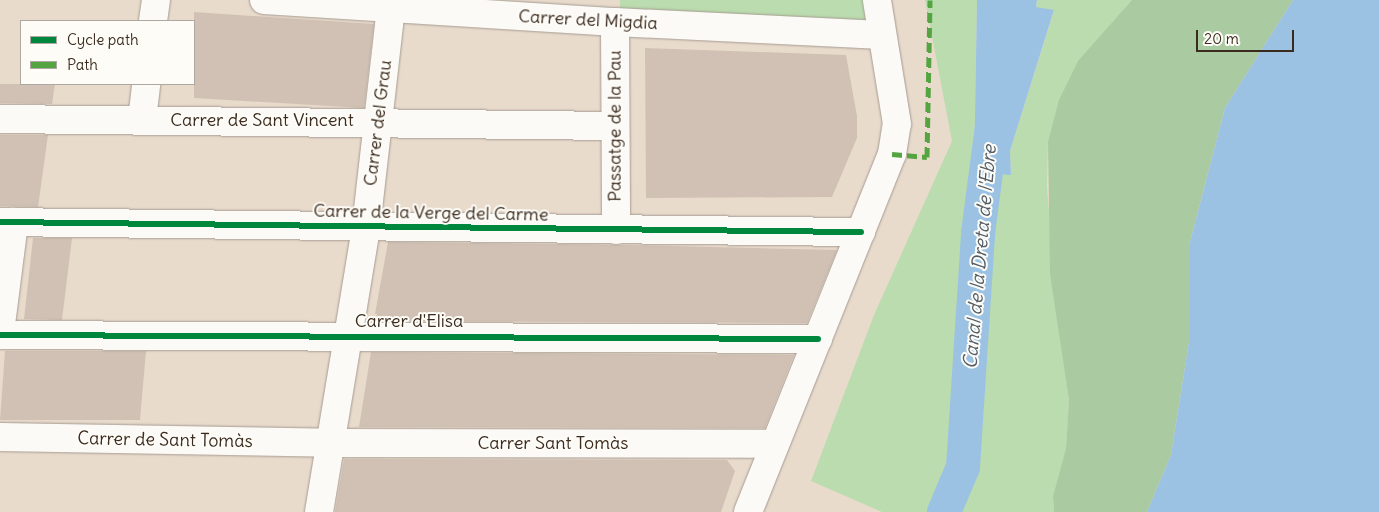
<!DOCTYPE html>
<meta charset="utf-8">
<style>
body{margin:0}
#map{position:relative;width:1379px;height:512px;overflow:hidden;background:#e9dbcc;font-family:Delius,sans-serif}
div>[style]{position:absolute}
.green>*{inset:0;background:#badcae}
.forest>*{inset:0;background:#aacaa2}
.water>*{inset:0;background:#9bc2e3}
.canal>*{height:34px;margin:-17px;padding:0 17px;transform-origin:17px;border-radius:17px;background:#9bc2e3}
.building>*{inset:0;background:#d0c1b4}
.roads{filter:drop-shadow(0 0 1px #a69c92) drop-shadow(0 0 1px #a69c92)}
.minor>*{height:28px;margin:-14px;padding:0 14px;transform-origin:14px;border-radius:14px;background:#fcfaf7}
.quiet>*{height:5px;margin-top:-2.5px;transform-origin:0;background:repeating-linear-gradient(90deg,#54a441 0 10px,transparent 0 15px)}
.cycleway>*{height:6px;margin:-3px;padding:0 3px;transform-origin:3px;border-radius:3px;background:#00873e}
span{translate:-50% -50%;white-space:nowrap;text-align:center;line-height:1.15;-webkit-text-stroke:4px #fdfcf7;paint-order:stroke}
.street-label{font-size:18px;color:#3b2a1e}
.water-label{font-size:19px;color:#515c66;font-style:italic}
.legend{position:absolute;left:20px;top:20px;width:175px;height:65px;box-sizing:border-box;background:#fdfcf7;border:1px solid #afa8a0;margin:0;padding:6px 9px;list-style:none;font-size:15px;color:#3b2a1e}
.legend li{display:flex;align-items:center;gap:10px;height:25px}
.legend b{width:25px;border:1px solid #afa8a0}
.scale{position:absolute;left:1196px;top:30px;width:98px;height:22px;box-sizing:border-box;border:2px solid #3b2a1e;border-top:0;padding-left:6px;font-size:15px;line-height:18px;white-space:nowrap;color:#3b2a1e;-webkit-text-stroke:4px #fdfcf7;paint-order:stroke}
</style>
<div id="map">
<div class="green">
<div style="clip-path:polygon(620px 0,863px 0,866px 22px,620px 8px)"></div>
<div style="clip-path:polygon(925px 0,977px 0,974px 172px,1011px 174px,1010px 151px,1054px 11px,1036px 7px,1037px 0,1132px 0,1109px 28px,1048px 142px,1047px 187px,1057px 315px,1069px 400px,1066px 448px,1053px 496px,1054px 512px,882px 512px,811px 481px,874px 315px,952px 141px)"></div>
</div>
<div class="forest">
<div style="clip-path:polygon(1132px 0,1293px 0,1225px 108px,1189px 246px,1189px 342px,1171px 455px,1147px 512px,1054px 512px,1053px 496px,1066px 448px,1069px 400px,1050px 274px,1048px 142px,1059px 100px,1078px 61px)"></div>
</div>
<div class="water">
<div style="clip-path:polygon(977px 0,1037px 0,1036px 7px,1054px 10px,1010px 151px,1011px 175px,974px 172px)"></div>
<div style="clip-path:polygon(1293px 0,1379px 0,1379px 512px,1147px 512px,1171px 455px,1189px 342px,1189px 246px,1225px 108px)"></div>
</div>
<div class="canal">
<div style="left:944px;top:512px;width:49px;rotate:-67.1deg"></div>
<div style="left:963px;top:467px;width:234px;rotate:-86.3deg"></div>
<div style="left:978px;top:233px;width:108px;rotate:-82.5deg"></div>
</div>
<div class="building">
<div style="clip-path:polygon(194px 12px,374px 24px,364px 108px,194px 98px)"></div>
<div style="clip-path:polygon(645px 48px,846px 55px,857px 116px,857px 138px,832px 197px,646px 198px)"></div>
<div style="clip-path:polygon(0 84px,55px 84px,52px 104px,0 103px)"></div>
<div style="clip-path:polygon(0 135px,48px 135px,38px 207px,0 206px)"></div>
<div style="clip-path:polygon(33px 238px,72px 238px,62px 320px,24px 319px)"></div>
<div style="clip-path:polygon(388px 242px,627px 245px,837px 250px,807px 323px,376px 321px,377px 314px,375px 314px)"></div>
<div style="clip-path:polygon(5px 351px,146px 351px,140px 420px,0 420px)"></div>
<div style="clip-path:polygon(371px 352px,794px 355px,765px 428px,359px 427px)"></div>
<div style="clip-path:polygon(344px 459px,727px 460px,735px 471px,721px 512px,335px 512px)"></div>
</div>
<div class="roads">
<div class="minor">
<div style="left:264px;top:0;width:352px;rotate:3.6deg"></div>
<div style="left:615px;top:22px;width:267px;rotate:2.8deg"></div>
<div style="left:153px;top:21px;width:21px;rotate:-82deg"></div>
<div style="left:615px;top:22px;width:208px;rotate:89.7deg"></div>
<div style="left:0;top:119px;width:613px;rotate:0.65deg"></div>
<div style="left:142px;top:119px;width:35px;rotate:-83deg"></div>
<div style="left:0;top:222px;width:861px;rotate:0.67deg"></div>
<div style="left:0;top:332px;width:111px;rotate:-82.7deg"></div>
<div style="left:0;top:335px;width:818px;rotate:0.28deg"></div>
<div style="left:0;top:437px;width:330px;rotate:1deg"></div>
<div style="left:330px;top:443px;width:445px;rotate:0.1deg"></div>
<div style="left:319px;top:512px;width:289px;rotate:-80.6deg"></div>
<div style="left:366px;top:227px;width:228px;rotate:-83.5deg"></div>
<div style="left:748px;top:512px;width:386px;rotate:-68.1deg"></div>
<div style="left:892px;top:154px;width:30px;rotate:-81deg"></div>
<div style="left:897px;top:124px;width:126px;rotate:-99.2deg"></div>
</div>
</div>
<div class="quiet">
<div style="left:892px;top:154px;width:35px;rotate:5deg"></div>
<div style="left:927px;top:157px;width:157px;rotate:-88.9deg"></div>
</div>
<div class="cycleway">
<div style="left:0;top:222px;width:861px;rotate:0.67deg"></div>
<div style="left:0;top:335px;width:818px;rotate:0.28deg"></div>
</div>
<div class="street-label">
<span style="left:588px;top:20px;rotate:3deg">Carrer del Migdia</span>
<span style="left:262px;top:120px">Carrer de Sant Vincent</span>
<span style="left:378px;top:123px;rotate:-83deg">Carrer del Grau</span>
<span style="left:615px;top:126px;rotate:-90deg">Passatge de la Pau</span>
<span style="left:431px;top:213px;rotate:1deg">Carrer de la Verge del Carme</span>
<span style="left:409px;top:321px">Carrer d'Elisa</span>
<span style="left:165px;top:440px;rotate:1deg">Carrer de Sant Tomàs</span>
<span style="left:553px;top:443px">Carrer Sant Tomàs</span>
</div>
<div class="water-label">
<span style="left:980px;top:257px;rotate:-85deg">Canal de la Dreta de l'Ebre</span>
</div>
<ul class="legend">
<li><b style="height:6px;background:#00873e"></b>Cycle path</li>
<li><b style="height:6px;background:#54a441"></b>Path</li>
</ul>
<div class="scale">20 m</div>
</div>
